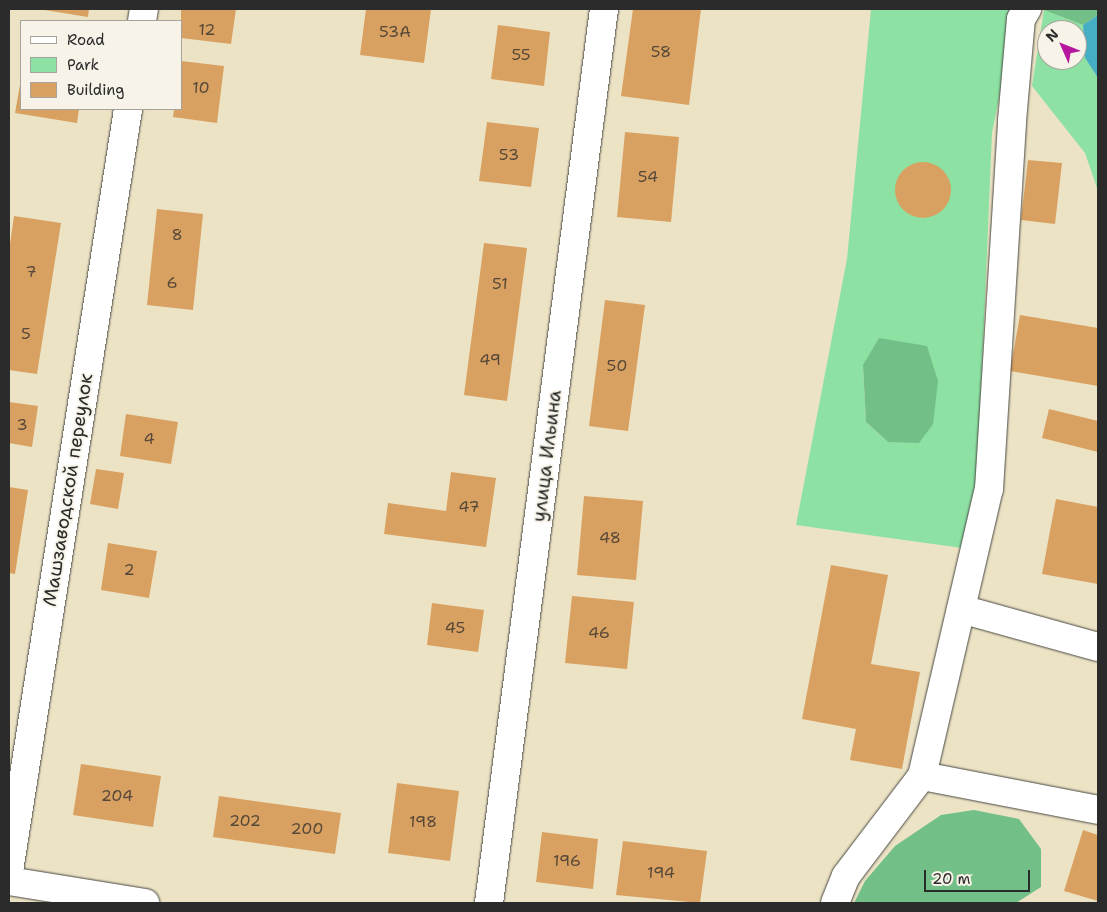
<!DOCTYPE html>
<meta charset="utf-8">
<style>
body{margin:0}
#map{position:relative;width:1107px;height:912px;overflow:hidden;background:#ece3c5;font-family:"Shantell Sans",sans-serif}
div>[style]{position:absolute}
.green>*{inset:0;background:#8de1a2}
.forest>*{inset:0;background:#72bf88}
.water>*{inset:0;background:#45aec4}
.building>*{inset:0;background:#d9a161}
.round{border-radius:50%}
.roads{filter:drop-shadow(0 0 1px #484742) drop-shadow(0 0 1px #484742)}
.minor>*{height:28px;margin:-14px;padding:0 14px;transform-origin:14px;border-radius:14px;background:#fff}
span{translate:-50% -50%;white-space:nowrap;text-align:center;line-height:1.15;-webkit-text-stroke:4px #f7f3e8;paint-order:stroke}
.number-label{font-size:16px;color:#564838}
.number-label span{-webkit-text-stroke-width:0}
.street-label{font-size:19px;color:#2b2b2b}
.frame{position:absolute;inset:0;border:10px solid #2b2b2b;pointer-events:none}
.legend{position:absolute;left:20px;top:20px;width:162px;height:90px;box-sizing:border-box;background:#f7f3e8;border:1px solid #a5a39c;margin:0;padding:6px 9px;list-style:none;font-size:15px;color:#2b2b2b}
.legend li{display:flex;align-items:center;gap:10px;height:25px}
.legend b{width:25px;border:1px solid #a5a39c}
.north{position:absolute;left:1037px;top:20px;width:50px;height:50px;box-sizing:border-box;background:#f7f3e8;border:1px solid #a5a39c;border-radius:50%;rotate:314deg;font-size:14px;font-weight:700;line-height:20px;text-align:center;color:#2b2b2b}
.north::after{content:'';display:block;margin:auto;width:18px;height:22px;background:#b5179e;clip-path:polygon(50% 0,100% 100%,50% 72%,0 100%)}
.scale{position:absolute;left:924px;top:870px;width:106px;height:22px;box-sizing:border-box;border:2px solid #2b2b2b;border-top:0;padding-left:6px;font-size:15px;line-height:18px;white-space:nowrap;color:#2b2b2b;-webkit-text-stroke:4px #f7f3e8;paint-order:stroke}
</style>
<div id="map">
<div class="green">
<div style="clip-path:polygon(evenodd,871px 9px,1017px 9px,992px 133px,977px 487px,962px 548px,796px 525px,847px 259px,871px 9px,863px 365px,888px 442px,866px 422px,863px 365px)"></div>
<div style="clip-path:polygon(evenodd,1044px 10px,1083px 25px,1085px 58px,1098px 78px,1098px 191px,1085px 153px,1032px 86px,1044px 10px,1047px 30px,1077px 30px,1077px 60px,1047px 60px,1047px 30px)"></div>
</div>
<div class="forest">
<div style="clip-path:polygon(1098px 9px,1098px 15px,1083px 25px,1044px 10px)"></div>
<div style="clip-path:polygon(879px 338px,927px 346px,938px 381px,933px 424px,919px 443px,888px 442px,866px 422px,863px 365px)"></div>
<div style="clip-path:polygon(974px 810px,1019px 819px,1041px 849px,1041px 887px,1016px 903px,854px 903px,865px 881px,895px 846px,941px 815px)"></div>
</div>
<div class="water">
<div style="clip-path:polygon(1098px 15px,1098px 78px,1085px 58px,1083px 25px)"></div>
</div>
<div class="building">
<div style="clip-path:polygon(38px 9px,89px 9px,88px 17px)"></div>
<div style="clip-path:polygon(181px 9px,236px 9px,231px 44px,181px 38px)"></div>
<div style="clip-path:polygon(366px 9px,431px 9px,424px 63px,360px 55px)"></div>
<div style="clip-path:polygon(633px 9px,701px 9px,689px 105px,621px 96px)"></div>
<div style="clip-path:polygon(498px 25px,550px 32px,544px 86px,491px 79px)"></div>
<div style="clip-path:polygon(181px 61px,224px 66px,217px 123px,173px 117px,174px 109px,181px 109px)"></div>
<div style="clip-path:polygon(21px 79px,21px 109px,79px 109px,77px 123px,15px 113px)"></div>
<div style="clip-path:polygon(487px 122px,539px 128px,531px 187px,479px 181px)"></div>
<div style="clip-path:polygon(625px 132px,679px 137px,671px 222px,617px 217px)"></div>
<div style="clip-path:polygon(1028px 160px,1062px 163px,1055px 224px,1021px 220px)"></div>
<div class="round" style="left:895px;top:162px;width:56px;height:56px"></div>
<div style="clip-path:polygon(157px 209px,203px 214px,193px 310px,147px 305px)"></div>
<div style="clip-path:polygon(14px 216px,61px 223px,37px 374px,9px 370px,9px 251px)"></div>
<div style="clip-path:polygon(484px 243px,527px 248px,507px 401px,464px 395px)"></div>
<div style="clip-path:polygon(605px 300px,645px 305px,628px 431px,589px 426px)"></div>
<div style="clip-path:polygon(1020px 315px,1098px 328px,1098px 386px,1010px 371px)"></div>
<div style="clip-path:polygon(9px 402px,38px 406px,32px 447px,9px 443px)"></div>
<div style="clip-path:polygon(1049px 409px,1098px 421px,1098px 452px,1042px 438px)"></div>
<div style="clip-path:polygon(126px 414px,178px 422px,171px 464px,120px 456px)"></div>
<div style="clip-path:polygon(96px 469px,124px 473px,118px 509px,90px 504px)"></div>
<div style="clip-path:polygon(451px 472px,496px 478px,486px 547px,384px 534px,388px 503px,446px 511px)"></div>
<div style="clip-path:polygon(9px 487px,28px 490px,15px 574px,9px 573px)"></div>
<div style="clip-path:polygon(584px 496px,643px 501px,636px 580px,577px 575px)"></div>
<div style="clip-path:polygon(1056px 499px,1098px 507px,1098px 584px,1042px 574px)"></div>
<div style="clip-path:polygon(108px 543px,157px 551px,149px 598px,101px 590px)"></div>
<div style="clip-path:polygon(831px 565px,888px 575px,871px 664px,920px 672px,902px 769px,850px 760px,856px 729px,802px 719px)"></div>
<div style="clip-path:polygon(572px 596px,634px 602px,627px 669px,565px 663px)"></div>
<div style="clip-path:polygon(432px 603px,484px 610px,478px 652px,427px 645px)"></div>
<div style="clip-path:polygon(81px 764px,161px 776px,153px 827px,73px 815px)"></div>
<div style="clip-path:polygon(397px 783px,459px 791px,450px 861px,388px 853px)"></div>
<div style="clip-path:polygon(219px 796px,341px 813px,335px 854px,213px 837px)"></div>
<div style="clip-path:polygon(1083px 830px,1098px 835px,1098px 901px,1064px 891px)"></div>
<div style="clip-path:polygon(542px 832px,598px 839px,593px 889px,536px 882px)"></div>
<div style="clip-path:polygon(623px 841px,707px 851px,700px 903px,616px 895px)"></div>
</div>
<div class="roads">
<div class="minor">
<div style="left:142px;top:21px;width:12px;rotate:-81deg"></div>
<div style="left:961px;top:609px;width:142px;rotate:15.5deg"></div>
<div style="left:922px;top:776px;width:179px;rotate:10.9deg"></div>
<div style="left:9px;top:871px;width:771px;rotate:-81.12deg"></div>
<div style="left:9px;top:881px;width:138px;rotate:9.2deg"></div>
<div style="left:489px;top:903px;width:901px;rotate:-82.67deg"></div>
<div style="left:835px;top:903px;width:29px;rotate:-68deg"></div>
<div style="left:846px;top:876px;width:126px;rotate:-52.8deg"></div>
<div style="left:922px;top:776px;width:295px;rotate:-76.9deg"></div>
<div style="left:989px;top:489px;width:369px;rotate:-86.4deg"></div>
<div style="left:1012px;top:121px;width:102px;rotate:-85deg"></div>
<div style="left:1021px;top:19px;width:12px;rotate:-59deg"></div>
</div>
</div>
<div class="number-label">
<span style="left:207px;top:30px">12</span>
<span style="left:395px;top:32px">53А</span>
<span style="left:661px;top:52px">58</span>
<span style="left:521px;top:55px">55</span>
<span style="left:201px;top:88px">10</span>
<span style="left:509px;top:155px">53</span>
<span style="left:648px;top:177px">54</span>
<span style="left:177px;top:235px">8</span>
<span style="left:31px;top:272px">7</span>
<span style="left:172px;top:283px">6</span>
<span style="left:500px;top:284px">51</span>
<span style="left:26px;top:334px">5</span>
<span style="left:490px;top:360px">49</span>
<span style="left:617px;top:366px">50</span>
<span style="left:22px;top:425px">3</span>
<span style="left:149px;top:439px">4</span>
<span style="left:469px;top:507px">47</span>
<span style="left:610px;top:538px">48</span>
<span style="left:129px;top:570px">2</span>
<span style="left:455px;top:628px">45</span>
<span style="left:599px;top:633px">46</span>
<span style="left:117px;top:796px">204</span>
<span style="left:245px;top:821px">202</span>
<span style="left:423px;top:822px">198</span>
<span style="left:307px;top:829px">200</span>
<span style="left:567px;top:861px">196</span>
<span style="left:661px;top:873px">194</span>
</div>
<div class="street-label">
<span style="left:547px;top:456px;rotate:-83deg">улица Ильина</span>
<span style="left:68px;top:490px;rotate:-81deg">Машзаводской переулок</span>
</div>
<div class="frame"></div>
<ul class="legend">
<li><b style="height:6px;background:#fff"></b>Road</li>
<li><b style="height:14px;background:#8de1a2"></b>Park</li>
<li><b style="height:14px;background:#d9a161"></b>Building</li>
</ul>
<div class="north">N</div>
<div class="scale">20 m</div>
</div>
